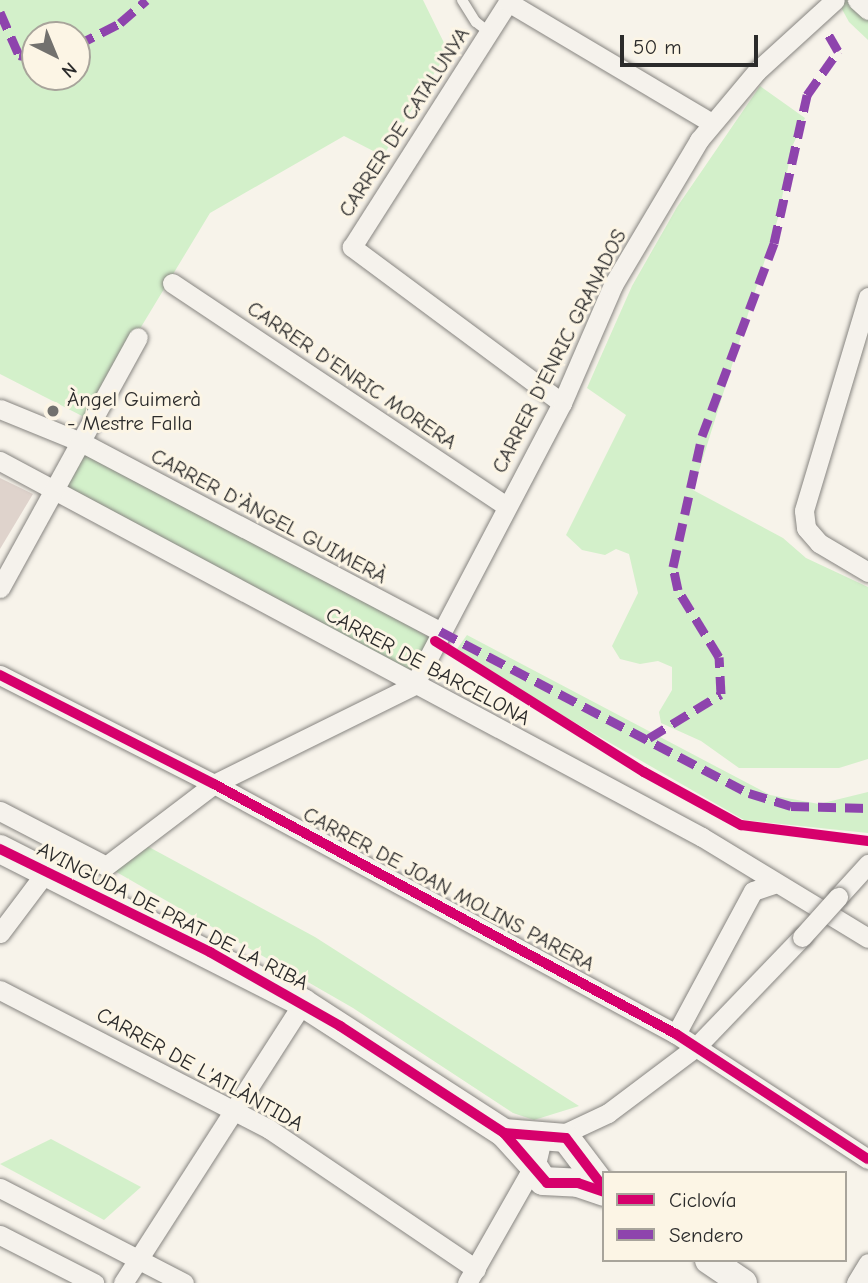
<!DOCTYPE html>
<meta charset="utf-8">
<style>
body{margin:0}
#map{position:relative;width:868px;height:1283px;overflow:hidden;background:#f7f3ea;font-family:"Comic Neue",sans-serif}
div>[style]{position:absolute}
.green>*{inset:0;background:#d3f0ca}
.building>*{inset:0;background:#dfd3cc}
.roads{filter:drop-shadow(0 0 2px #878581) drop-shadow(0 0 2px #878581)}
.service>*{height:10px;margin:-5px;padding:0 5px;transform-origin:5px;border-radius:5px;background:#f5f2ec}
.minor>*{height:19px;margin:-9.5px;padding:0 9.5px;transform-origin:9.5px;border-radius:9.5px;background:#f5f2ec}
.secondary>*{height:28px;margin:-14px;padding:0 14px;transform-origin:14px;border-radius:14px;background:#f5f2ec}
.bridges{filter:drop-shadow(0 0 2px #878581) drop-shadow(0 0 2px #878581)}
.minor-bridge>*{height:19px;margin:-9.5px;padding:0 9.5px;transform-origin:9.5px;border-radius:9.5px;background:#f5f2ec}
.quiet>*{height:9px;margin-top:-4.5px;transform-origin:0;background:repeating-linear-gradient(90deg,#8e44ad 0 18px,transparent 0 27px)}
.cycleway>*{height:10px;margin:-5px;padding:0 5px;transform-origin:5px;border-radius:5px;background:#d6006c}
.dots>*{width:19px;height:19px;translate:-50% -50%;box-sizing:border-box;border:4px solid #fcf5e5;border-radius:50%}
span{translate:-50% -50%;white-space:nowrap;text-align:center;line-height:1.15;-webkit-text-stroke:6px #fcf5e5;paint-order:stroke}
.street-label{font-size:21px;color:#2b2b2b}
.poi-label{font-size:21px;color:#2b2b2b}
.left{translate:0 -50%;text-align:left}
.legend{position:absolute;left:602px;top:1171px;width:245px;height:91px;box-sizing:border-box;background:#fcf5e5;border:2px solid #a8a49b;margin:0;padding:9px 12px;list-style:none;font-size:21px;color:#2b2b2b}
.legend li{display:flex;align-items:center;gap:14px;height:35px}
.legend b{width:35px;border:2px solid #a8a49b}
.north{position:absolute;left:21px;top:21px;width:70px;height:70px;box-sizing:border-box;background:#fcf5e5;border:2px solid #a8a49b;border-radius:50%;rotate:137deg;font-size:19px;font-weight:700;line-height:28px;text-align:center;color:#2b2b2b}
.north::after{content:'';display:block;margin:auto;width:24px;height:32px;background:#72716e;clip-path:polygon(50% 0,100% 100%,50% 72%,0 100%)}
.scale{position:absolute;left:620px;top:35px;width:138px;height:32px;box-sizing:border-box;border:4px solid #2b2b2b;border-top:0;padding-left:9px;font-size:21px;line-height:24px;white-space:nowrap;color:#2b2b2b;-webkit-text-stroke:5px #fcf5e5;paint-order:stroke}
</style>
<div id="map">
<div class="green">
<div style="clip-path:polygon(evenodd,0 0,423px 0,448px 51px,383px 156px,344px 136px,210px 213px,86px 418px,0 374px,0 0,35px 35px,77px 35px,77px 77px,35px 77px,35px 35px)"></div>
<div style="clip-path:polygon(837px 0,868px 0,868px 40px,849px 22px)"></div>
<div style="clip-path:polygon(760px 86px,805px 118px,792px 147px,778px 218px,693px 490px,783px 538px,806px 558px,868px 587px,868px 759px,839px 768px,739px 768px,701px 741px,661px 723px,659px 712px,672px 690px,672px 667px,658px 661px,640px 664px,620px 659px,612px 646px,638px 593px,629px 554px,616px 549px,605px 555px,582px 550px,566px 535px,626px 415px,587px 388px,601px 356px,632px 286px,677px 207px)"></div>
<div style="clip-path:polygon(81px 442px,432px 639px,413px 680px,53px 491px)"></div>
<div style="clip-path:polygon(467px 635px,770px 795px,819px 804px,868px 792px,868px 833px,744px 820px,454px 653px)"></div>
<div style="clip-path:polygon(136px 840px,315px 937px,579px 1106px,534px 1120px,513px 1113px,353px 1008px,106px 866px)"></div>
<div style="clip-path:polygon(51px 1139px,141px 1187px,104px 1220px,0 1164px)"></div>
</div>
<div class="building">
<div style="clip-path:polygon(0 478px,33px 494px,0 549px)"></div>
</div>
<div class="roads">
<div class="service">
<div style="left:462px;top:0;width:26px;rotate:58deg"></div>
<div style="left:476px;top:22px;width:16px;rotate:38deg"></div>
</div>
<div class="minor">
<div style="left:857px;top:0;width:15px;rotate:42deg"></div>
<div style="left:172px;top:283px;width:402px;rotate:33.7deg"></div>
<div style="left:868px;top:297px;width:223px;rotate:106.7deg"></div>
<div style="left:804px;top:511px;width:17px;rotate:83deg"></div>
<div style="left:806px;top:528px;width:20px;rotate:49deg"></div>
<div style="left:819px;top:543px;width:57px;rotate:30.6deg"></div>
<div style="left:562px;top:403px;width:262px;rotate:-143.4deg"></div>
<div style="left:352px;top:247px;width:290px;rotate:-57.5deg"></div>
<div style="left:508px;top:2px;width:237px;rotate:30.7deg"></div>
<div style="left:0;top:409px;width:87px;rotate:22.2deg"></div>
<div style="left:81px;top:442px;width:406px;rotate:27.8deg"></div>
<div style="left:0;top:461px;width:796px;rotate:28.17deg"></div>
<div style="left:702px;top:837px;width:194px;rotate:31.3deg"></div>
<div style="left:0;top:588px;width:286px;rotate:-61.2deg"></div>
<div style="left:0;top:675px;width:240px;rotate:27deg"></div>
<div style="left:214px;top:784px;width:525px;rotate:28.42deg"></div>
<div style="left:676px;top:1034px;width:229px;rotate:33.1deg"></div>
<div style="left:414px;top:685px;width:318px;rotate:-62.3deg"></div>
<div style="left:562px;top:403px;width:129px;rotate:-66.6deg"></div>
<div style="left:613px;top:285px;width:169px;rotate:-59.3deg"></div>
<div style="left:699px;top:140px;width:90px;rotate:-50deg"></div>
<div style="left:757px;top:71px;width:105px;rotate:-42.3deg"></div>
<div style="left:0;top:811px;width:119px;rotate:27.4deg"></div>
<div style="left:106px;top:866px;width:136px;rotate:-37.2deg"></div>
<div style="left:214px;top:784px;width:223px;rotate:-26.3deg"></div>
<div style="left:838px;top:897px;width:45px;rotate:-47.7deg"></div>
<div style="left:0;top:933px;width:76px;rotate:-53deg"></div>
<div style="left:0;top:990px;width:303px;rotate:27.3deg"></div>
<div style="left:269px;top:1129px;width:250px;rotate:34.1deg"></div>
<div style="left:676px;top:1034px;width:162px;rotate:-61.7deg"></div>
<div style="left:753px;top:891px;width:21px;rotate:-19deg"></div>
<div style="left:559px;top:1136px;width:54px;rotate:-25.1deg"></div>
<div style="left:608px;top:1113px;width:110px;rotate:-36.9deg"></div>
<div style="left:696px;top:1047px;width:153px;rotate:-46.1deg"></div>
<div style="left:0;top:1188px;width:207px;rotate:27.3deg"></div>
<div style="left:0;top:1235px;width:106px;rotate:27.1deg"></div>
<div style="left:123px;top:1283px;width:333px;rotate:-57.3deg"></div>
<div style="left:467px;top:1283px;width:133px;rotate:-60.4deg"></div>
<div style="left:856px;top:1283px;width:23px;rotate:-59deg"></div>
</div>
<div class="secondary">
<div style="left:0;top:849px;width:340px;rotate:26.9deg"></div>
<div style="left:303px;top:1003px;width:239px;rotate:32.9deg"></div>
<div style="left:504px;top:1133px;width:42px;rotate:47.9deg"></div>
<div style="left:504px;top:1133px;width:62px;rotate:4.6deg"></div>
<div style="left:566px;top:1138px;width:63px;rotate:52.8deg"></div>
<div style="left:536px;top:1147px;width:17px;rotate:103deg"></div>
<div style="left:532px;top:1164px;width:20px;rotate:57deg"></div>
<div style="left:543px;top:1181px;width:35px;rotate:3deg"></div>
<div style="left:578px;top:1183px;width:28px;rotate:19deg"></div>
<div style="left:709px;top:1260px;width:41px;rotate:34.1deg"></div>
</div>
</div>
<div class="bridges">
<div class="minor-bridge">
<div style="left:802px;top:937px;width:54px;rotate:-48deg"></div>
</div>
</div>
<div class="quiet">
<div style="left:0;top:12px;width:47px;rotate:66.2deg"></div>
<div style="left:19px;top:55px;width:16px;rotate:11deg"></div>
<div style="left:77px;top:45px;width:48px;rotate:-27.1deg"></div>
<div style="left:120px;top:23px;width:35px;rotate:-41deg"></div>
<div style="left:440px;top:631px;width:349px;rotate:27.7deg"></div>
<div style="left:749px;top:793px;width:44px;rotate:17.2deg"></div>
<div style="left:791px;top:806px;width:77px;rotate:1.5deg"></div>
<div style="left:649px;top:738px;width:84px;rotate:-31.4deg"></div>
<div style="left:721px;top:694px;width:37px;rotate:-93deg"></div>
<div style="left:719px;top:657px;width:79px;rotate:-121.5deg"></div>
<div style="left:678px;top:590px;width:24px;rotate:-102deg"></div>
<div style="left:673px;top:567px;width:134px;rotate:-77.5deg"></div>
<div style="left:702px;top:436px;width:206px;rotate:-69.5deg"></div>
<div style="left:774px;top:243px;width:152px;rotate:-77.4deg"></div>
<div style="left:807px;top:95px;width:54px;rotate:-54.8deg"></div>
<div style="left:838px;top:51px;width:24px;rotate:-120deg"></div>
</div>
<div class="cycleway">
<div style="left:435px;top:641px;width:247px;rotate:32.1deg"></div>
<div style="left:644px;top:772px;width:111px;rotate:28.7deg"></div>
<div style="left:741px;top:825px;width:128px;rotate:7.2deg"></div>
<div style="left:0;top:675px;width:240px;rotate:27deg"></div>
<div style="left:214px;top:784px;width:525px;rotate:28.42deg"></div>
<div style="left:676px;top:1034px;width:229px;rotate:33.1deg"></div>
<div style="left:0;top:849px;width:234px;rotate:26.1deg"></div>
<div style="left:210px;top:952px;width:150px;rotate:29.6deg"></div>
<div style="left:340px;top:1026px;width:196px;rotate:33.1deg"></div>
<div style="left:504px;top:1133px;width:66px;rotate:49.3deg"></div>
<div style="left:547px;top:1183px;width:31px"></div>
<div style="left:578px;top:1183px;width:28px;rotate:19deg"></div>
<div style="left:504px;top:1133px;width:62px;rotate:4.6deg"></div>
<div style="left:566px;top:1138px;width:63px;rotate:52.8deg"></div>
</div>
<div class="dots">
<div style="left:53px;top:411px;background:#72716e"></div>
</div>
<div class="street-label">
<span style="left:404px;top:122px;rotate:-57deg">CARRER DE CATALUNYA</span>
<span style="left:559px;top:351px;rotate:-63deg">CARRER D'ENRIC GRANADOS</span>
<span style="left:352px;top:375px;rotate:34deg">CARRER D'ENRIC MORERA</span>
<span style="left:269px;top:516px;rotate:28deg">CARRER D'ÀNGEL GUIMERÀ</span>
<span style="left:428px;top:666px;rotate:28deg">CARRER DE BARCELONA</span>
<span style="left:449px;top:889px;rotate:28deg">CARRER DE JOAN MOLINS PARERA</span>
<span style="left:173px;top:916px;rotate:27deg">AVINGUDA DE PRAT DE LA RIBA</span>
<span style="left:200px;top:1069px;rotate:29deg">CARRER DE L'ATLÀNTIDA</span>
</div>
<div class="poi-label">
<span class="left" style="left:67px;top:411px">Àngel Guimerà<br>- Mestre Falla</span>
</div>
<ul class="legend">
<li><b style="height:9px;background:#d6006c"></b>Ciclovía</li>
<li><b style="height:9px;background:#8e44ad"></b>Sendero</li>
</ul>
<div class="north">N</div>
<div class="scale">50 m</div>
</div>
